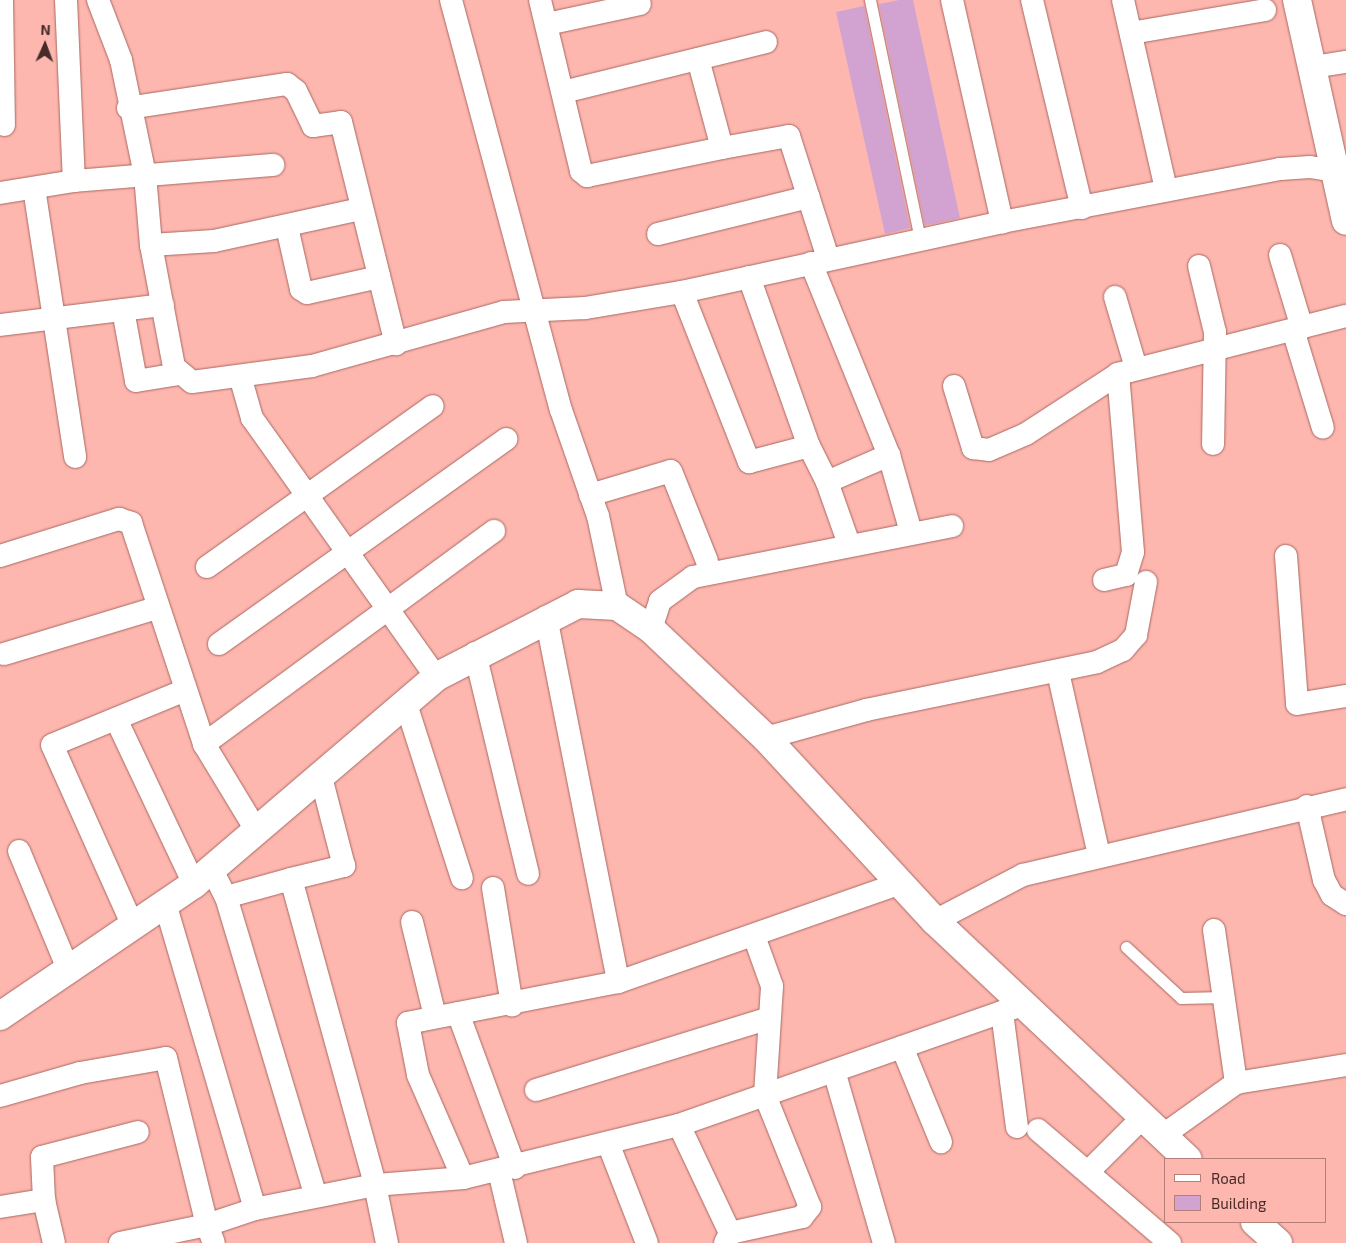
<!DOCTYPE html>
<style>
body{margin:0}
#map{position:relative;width:1346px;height:1243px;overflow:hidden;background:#feb7af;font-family:"Exo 2",sans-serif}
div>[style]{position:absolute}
.building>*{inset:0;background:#d2a3d1}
.roads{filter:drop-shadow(0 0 1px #a96962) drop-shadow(0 0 1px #a96962)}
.lane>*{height:11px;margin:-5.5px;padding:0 5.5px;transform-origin:5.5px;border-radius:5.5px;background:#fff}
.street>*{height:22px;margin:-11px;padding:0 11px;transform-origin:11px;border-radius:11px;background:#fff}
.secondary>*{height:28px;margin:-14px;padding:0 14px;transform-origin:14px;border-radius:14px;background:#fff}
span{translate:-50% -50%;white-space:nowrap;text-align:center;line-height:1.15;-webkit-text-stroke:4px #feb7af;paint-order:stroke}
.legend{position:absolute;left:1164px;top:1158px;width:162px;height:65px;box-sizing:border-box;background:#feb7af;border:1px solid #b47f79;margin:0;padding:6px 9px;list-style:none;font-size:15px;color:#462b28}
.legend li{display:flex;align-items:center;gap:10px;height:25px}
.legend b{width:25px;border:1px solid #b47f79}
.north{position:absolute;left:20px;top:20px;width:50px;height:50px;-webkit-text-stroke:4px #feb7af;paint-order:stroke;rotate:2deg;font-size:14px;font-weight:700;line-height:20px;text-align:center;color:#462b28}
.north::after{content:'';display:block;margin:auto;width:18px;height:22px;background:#462b28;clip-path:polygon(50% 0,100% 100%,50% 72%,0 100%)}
</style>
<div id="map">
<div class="building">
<div style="clip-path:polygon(899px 0,913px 0,960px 218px,932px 224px,925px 225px,879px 4px)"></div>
<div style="clip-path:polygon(864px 6px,910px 228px,885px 234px,836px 12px)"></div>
</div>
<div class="roads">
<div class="lane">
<div style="left:870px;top:0;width:244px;rotate:78.2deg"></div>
<div style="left:1126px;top:947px;width:75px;rotate:42.8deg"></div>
<div style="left:1181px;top:998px;width:43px;rotate:-1.3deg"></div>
</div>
<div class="street">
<div style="left:2px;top:0;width:125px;rotate:89.1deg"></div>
<div style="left:66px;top:0;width:181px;rotate:87.5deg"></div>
<div style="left:98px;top:0;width:64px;rotate:69deg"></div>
<div style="left:121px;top:60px;width:117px;rotate:78.2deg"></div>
<div style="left:145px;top:175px;width:70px;rotate:85.1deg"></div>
<div style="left:151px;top:245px;width:124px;rotate:79.3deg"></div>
<div style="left:174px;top:367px;width:23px;rotate:40deg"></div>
<div style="left:192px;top:382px;width:121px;rotate:-7.6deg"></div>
<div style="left:312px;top:366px;width:199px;rotate:-15.7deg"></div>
<div style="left:504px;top:312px;width:81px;rotate:-2.8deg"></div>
<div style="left:585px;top:308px;width:98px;rotate:-9.4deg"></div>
<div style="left:682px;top:292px;width:328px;rotate:-12.3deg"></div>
<div style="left:1002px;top:222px;width:283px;rotate:-10.8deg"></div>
<div style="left:1280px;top:169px;width:30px;rotate:-4deg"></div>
<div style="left:1310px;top:167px;width:36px;rotate:9deg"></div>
<div style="left:451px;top:0;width:424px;rotate:75deg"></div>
<div style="left:561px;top:410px;width:112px;rotate:70.8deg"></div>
<div style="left:598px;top:516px;width:92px;rotate:78.1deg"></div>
<div style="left:540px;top:0;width:176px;rotate:76.5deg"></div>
<div style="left:581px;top:171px;width:8px;rotate:40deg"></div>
<div style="left:587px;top:176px;width:138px;rotate:-11.7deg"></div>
<div style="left:952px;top:0;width:228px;rotate:77.3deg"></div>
<div style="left:1032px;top:0;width:214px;rotate:76.5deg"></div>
<div style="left:1123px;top:0;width:195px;rotate:77.2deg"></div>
<div style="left:547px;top:24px;width:95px;rotate:-12.1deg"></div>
<div style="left:1131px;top:33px;width:136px;rotate:-9.7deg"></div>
<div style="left:698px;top:59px;width:92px;rotate:74.9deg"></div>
<div style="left:722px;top:148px;width:68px;rotate:-10.2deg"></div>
<div style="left:789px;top:136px;width:128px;rotate:72.3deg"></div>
<div style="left:1313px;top:67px;width:33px;rotate:-9deg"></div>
<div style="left:563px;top:92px;width:209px;rotate:-13.8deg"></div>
<div style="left:128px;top:108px;width:161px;rotate:-8.6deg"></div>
<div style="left:287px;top:84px;width:11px;rotate:38deg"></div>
<div style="left:296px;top:91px;width:39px;rotate:64deg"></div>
<div style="left:313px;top:126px;width:28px;rotate:-8deg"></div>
<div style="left:341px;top:122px;width:229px;rotate:76.1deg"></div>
<div style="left:34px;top:188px;width:272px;rotate:81.3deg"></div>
<div style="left:0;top:193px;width:75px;rotate:-9.2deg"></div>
<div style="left:74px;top:181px;width:200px;rotate:-4.6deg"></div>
<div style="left:287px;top:227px;width:64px;rotate:77.3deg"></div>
<div style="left:301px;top:289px;width:7px;rotate:34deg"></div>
<div style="left:307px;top:293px;width:74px;rotate:-12.5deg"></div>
<div style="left:658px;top:234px;width:155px;rotate:-13.8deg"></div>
<div style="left:151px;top:245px;width:63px;rotate:-3.6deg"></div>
<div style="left:214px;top:241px;width:150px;rotate:-12.3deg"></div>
<div style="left:1280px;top:255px;width:76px;rotate:73.2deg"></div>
<div style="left:811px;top:263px;width:207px;rotate:67.9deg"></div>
<div style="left:889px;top:455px;width:80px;rotate:74.1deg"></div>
<div style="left:1199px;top:266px;width:68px;rotate:76.4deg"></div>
<div style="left:1215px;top:332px;width:112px;rotate:91deg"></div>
<div style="left:749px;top:277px;width:179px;rotate:70.5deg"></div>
<div style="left:682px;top:292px;width:183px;rotate:68.5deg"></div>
<div style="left:749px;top:462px;width:62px;rotate:-14.9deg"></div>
<div style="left:809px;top:446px;width:40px;rotate:63.4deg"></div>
<div style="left:827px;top:482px;width:68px;rotate:-23.5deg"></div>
<div style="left:1115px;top:297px;width:74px;rotate:73.5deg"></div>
<div style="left:123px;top:310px;width:72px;rotate:79.6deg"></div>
<div style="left:136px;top:381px;width:44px;rotate:-9.2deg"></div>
<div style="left:0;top:325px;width:164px;rotate:-7deg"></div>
<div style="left:1293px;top:330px;width:102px;rotate:73deg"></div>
<div style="left:240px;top:376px;width:44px;rotate:74.1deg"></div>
<div style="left:252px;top:418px;width:318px;rotate:54.6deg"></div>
<div style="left:954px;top:386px;width:65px;rotate:73deg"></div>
<div style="left:973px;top:448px;width:16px;rotate:7deg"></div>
<div style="left:989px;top:450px;width:40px;rotate:-23.4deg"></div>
<div style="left:1026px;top:434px;width:110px;rotate:-33.1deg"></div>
<div style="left:1118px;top:374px;width:235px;rotate:-14.3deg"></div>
<div style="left:827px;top:482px;width:66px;rotate:70.5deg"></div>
<div style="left:590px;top:495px;width:84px;rotate:-16.5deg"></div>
<div style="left:671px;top:471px;width:97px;rotate:68.2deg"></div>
<div style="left:0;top:556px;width:125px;rotate:-17.3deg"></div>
<div style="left:119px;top:519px;width:13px;rotate:18deg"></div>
<div style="left:131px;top:523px;width:233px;rotate:71.7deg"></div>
<div style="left:204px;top:744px;width:100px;rotate:58.8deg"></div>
<div style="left:1286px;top:556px;width:148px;rotate:85.7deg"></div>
<div style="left:1297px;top:704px;width:50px;rotate:-9.3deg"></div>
<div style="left:207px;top:567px;width:277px;rotate:-35.5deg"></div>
<div style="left:1104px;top:580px;width:23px;rotate:-13deg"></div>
<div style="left:1126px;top:575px;width:24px;rotate:-73deg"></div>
<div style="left:1133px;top:552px;width:179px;rotate:-94.8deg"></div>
<div style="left:546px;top:617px;width:372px;rotate:78.8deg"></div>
<div style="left:651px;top:629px;width:29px;rotate:-72deg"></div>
<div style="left:660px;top:601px;width:41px;rotate:-36deg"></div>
<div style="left:693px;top:577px;width:264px;rotate:-11.1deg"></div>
<div style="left:219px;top:644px;width:353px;rotate:-35.5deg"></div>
<div style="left:475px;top:653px;width:227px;rotate:76.5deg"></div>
<div style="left:4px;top:654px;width:159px;rotate:-16.8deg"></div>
<div style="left:1058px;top:672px;width:188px;rotate:77.4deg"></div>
<div style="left:406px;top:704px;width:183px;rotate:72.2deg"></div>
<div style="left:116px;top:719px;width:183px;rotate:64.7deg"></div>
<div style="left:766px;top:738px;width:104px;rotate:-15.6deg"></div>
<div style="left:866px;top:710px;width:236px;rotate:-11.7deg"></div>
<div style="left:1097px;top:662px;width:29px;rotate:-25deg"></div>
<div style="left:1123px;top:650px;width:20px;rotate:-49deg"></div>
<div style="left:1136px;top:635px;width:54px;rotate:-79.3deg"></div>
<div style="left:204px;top:744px;width:360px;rotate:-36.3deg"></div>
<div style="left:1307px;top:806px;width:76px;rotate:77.1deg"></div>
<div style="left:1324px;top:880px;width:17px;rotate:62deg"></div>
<div style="left:1332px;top:895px;width:17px;rotate:33deg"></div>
<div style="left:19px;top:851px;width:128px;rotate:67.4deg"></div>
<div style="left:212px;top:870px;width:30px;rotate:63deg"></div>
<div style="left:226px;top:897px;width:309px;rotate:73.3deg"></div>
<div style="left:291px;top:879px;width:55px;rotate:-13.8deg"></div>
<div style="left:344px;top:866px;width:96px;rotate:-104.5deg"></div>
<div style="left:898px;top:884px;width:297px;rotate:160.7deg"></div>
<div style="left:618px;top:982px;width:214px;rotate:169deg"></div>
<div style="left:408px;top:1023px;width:53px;rotate:79.1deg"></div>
<div style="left:418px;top:1075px;width:112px;rotate:66.4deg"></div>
<div style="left:463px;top:1178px;width:222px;rotate:-13.8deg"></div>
<div style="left:679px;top:1125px;width:363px;rotate:-19.3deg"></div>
<div style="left:493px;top:888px;width:119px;rotate:80.8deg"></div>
<div style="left:226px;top:897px;width:67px;rotate:-15.5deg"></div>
<div style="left:291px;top:879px;width:317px;rotate:74.6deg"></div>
<div style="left:375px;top:1185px;width:122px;rotate:168.7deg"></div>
<div style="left:935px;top:921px;width:99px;rotate:-27.6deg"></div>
<div style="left:1023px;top:875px;width:332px;rotate:-13.2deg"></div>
<div style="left:412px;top:922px;width:97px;rotate:76.3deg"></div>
<div style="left:133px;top:926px;width:198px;rotate:-114.1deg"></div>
<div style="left:52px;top:745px;width:142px;rotate:-22.4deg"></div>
<div style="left:1214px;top:930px;width:155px;rotate:81.8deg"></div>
<div style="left:1002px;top:1012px;width:116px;rotate:82.6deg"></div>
<div style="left:458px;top:1013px;width:165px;rotate:69.8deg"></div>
<div style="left:902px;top:1047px;width:103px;rotate:67.7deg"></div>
<div style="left:834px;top:1071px;width:179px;rotate:73.8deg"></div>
<div style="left:536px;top:1090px;width:242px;rotate:-17.1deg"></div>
<div style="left:0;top:1096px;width:83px;rotate:-16deg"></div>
<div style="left:80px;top:1073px;width:87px;rotate:-9.9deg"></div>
<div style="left:166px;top:1058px;width:172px;rotate:76.2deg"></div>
<div style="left:207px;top:1225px;width:51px;rotate:-18.4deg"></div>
<div style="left:255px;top:1209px;width:316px;rotate:-106.4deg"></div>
<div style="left:679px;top:1125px;width:119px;rotate:64.7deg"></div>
<div style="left:1038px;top:1130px;width:174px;rotate:40.6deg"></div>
<div style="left:1162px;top:1136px;width:91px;rotate:-35.6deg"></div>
<div style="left:1236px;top:1083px;width:111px;rotate:-9.3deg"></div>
<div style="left:608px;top:1143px;width:107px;rotate:68.7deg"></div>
<div style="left:499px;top:1171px;width:74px;rotate:76.7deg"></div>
<div style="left:1089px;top:1171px;width:75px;rotate:-45deg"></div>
<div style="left:0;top:1207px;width:45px;rotate:-9deg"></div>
<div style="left:54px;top:1243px;width:44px;rotate:-103.1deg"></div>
<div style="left:44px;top:1200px;width:43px;rotate:-92.7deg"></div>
<div style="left:42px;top:1157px;width:99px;rotate:-14.6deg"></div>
<div style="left:120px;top:1243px;width:89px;rotate:-11.7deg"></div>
<div style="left:207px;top:1225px;width:19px;rotate:69deg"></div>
<div style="left:387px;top:1243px;width:59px;rotate:-101.7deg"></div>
<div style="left:375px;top:1185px;width:88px;rotate:-4.5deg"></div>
<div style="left:725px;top:1243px;width:11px;rotate:-63deg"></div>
<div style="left:730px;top:1233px;width:74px;rotate:-12.5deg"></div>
<div style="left:802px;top:1217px;width:13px;rotate:-51deg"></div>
<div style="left:810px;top:1207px;width:121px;rotate:-111.9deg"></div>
<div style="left:765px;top:1095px;width:109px;rotate:-86.3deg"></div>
<div style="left:772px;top:986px;width:53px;rotate:-109.8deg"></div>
</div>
<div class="secondary">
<div style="left:1297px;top:0;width:226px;rotate:77.5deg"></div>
<div style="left:0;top:1016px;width:235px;rotate:-34.2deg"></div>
<div style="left:194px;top:884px;width:318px;rotate:-40.5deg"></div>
<div style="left:436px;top:677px;width:160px;rotate:-27.2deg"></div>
<div style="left:578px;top:604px;width:39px;rotate:3deg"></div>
<div style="left:617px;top:606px;width:41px;rotate:34.1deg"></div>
<div style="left:651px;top:629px;width:158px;rotate:43.5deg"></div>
<div style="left:766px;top:738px;width:249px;rotate:47.3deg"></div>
<div style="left:935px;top:921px;width:347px;rotate:43.3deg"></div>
<div style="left:1255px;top:1222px;width:31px;rotate:42deg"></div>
</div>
</div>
<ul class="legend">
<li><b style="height:6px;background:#fff"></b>Road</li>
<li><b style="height:14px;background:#d2a3d1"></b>Building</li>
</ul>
<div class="north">N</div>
</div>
